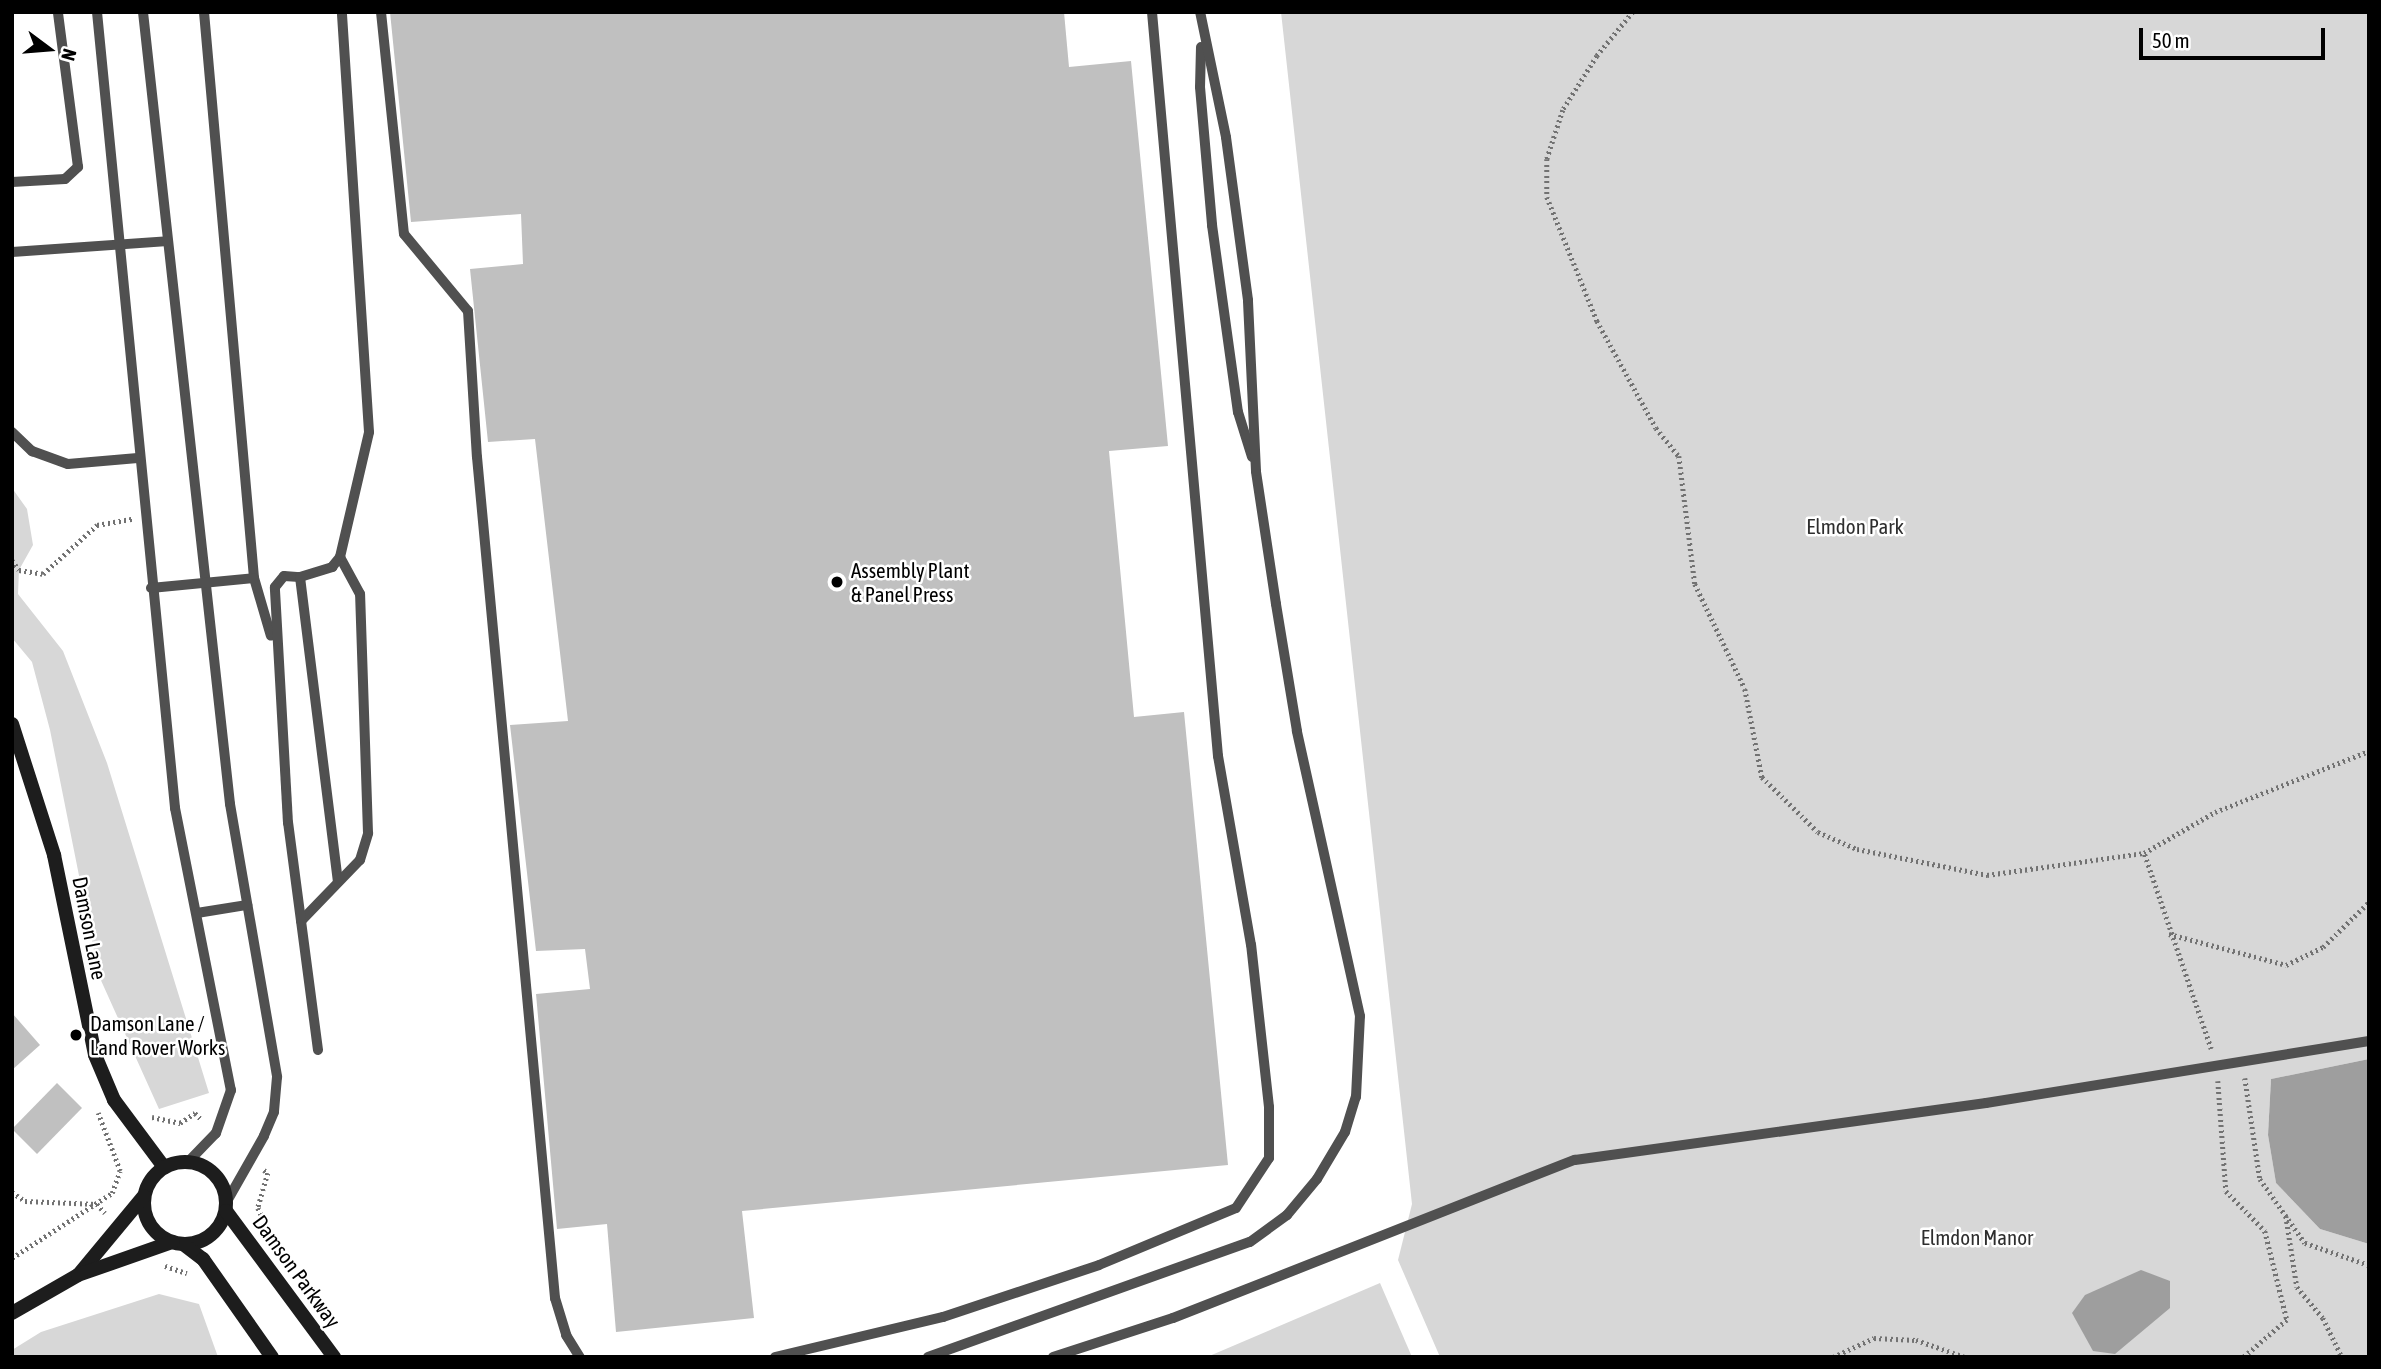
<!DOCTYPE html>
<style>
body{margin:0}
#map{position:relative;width:2381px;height:1369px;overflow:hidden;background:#fff;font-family:"Asap Condensed",sans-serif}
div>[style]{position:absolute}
.green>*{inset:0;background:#d7d7d7}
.water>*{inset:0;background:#9e9e9e}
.building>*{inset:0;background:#c0c0c0}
.path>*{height:4.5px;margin-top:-2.25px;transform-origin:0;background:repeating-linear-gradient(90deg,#727272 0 2px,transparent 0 5.5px)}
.lane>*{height:10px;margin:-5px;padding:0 5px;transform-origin:5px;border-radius:5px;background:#505050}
.secondary>*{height:14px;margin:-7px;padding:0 7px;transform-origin:7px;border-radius:7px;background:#1d1d1d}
.secondary>.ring{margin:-7px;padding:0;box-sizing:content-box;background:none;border:14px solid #1d1d1d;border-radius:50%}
.dots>*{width:19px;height:19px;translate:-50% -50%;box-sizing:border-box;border:4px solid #fff;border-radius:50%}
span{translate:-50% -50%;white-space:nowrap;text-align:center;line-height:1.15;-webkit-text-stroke:5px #fff;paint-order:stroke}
.park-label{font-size:21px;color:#2e2e2e}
.poi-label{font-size:21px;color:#000}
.left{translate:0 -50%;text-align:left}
.street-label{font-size:21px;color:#000}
.frame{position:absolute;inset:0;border:14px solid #000;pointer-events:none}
.north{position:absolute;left:14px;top:14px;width:70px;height:70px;-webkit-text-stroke:5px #fff;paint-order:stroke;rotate:106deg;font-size:19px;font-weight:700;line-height:28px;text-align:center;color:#000}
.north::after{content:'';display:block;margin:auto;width:24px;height:32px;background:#000;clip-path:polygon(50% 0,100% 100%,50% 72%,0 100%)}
.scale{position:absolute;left:2139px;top:28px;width:186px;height:32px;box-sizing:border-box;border:4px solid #000;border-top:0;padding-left:9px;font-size:21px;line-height:24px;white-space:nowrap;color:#000;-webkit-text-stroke:5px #fff;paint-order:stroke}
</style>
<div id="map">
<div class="green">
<div style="clip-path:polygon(1281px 12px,2369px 12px,2369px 1059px,2271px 1079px,2268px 1135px,2276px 1183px,2320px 1229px,2369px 1244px,2369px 1357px,1440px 1357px,1398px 1260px,1412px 1204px)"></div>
<div style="clip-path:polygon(12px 488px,27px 509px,33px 545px,19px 570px,18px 594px,63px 651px,107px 763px,209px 1093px,159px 1109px,99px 976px,50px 730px,32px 662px,12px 638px)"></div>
<div style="clip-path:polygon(1380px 1283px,1412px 1357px,1207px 1357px)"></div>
<div style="clip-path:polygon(159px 1294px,199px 1304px,218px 1357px,12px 1357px,12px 1350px,41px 1332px)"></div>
</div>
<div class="water">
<div style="clip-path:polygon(2369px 1059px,2369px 1244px,2320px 1229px,2276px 1183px,2268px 1135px,2271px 1079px)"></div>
<div style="clip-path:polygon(2141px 1270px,2170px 1281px,2170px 1308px,2115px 1354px,2093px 1351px,2072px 1313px,2085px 1295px)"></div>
</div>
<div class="building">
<div style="clip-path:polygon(390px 12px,1064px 12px,1069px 67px,1131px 61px,1168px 446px,1109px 451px,1134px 717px,1184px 712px,1228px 1165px,742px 1211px,754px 1318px,616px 1332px,607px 1224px,557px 1229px,536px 994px,590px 989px,585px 949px,536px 951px,510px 725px,568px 721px,535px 439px,488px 442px,470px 269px,523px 264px,521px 214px,411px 222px)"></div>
<div style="clip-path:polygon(12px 1013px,40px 1045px,12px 1070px)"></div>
<div style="clip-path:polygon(57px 1083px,82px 1108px,37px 1154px,12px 1129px)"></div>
</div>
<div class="path">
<div style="left:1633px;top:12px;width:57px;rotate:129.3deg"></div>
<div style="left:1597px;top:56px;width:64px;rotate:122.2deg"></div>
<div style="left:1563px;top:110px;width:52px;rotate:108.1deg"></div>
<div style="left:1547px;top:159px;width:38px;rotate:90deg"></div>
<div style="left:1547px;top:197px;width:134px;rotate:68deg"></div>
<div style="left:1597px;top:321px;width:122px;rotate:61.1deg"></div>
<div style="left:1656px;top:428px;width:36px;rotate:51deg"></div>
<div style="left:1679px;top:456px;width:129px;rotate:82.9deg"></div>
<div style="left:1695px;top:584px;width:116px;rotate:64.5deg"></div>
<div style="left:1745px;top:689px;width:90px;rotate:79.1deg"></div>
<div style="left:1762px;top:777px;width:78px;rotate:44.5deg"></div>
<div style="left:1818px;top:832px;width:43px;rotate:23.6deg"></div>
<div style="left:1857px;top:849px;width:133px;rotate:11.3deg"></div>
<div style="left:1987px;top:875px;width:159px;rotate:-8deg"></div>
<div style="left:12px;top:560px;width:12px;rotate:55deg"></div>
<div style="left:19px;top:570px;width:24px;rotate:9deg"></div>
<div style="left:43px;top:574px;width:73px;rotate:-42.2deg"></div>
<div style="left:97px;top:525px;width:36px;rotate:-10deg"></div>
<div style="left:2169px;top:934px;width:121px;rotate:14.8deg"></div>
<div style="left:2286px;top:965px;width:41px;rotate:-25.9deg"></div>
<div style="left:2323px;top:947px;width:64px;rotate:-44.4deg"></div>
<div style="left:2211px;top:1049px;width:207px;rotate:-108.9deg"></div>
<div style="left:2144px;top:853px;width:82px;rotate:-30deg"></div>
<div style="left:2215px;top:812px;width:166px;rotate:-21.6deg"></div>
<div style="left:2245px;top:1078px;width:102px;rotate:81.6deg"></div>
<div style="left:2260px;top:1179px;width:78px;rotate:54.9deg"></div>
<div style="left:2305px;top:1243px;width:68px;rotate:19deg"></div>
<div style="left:2218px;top:1081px;width:110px;rotate:85.8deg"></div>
<div style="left:2226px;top:1191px;width:56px;rotate:45.7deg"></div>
<div style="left:2265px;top:1231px;width:92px;rotate:76.1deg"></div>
<div style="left:2287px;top:1320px;width:57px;rotate:139.3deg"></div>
<div style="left:152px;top:1117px;width:29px;rotate:12deg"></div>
<div style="left:180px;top:1123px;width:18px;rotate:-34deg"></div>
<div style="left:195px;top:1113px;width:10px;rotate:45deg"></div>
<div style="left:264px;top:1170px;width:5px;rotate:37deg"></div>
<div style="left:268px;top:1173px;width:36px;rotate:106deg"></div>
<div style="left:258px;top:1208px;width:26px;rotate:65deg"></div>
<div style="left:12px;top:1192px;width:16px;rotate:35deg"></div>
<div style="left:25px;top:1201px;width:72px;rotate:2.4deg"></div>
<div style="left:97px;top:1204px;width:12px;rotate:48deg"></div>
<div style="left:2286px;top:1216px;width:72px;rotate:81.2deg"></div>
<div style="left:2297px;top:1287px;width:40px;rotate:50deg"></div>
<div style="left:2323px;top:1318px;width:43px;rotate:64deg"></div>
<div style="left:12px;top:1258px;width:119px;rotate:-33deg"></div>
<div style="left:112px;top:1193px;width:23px;rotate:-70deg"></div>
<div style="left:120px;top:1171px;width:62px;rotate:-110.8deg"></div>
<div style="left:165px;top:1266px;width:23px;rotate:18deg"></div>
<div style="left:1833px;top:1357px;width:45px;rotate:-24.9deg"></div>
<div style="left:1874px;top:1338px;width:42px;rotate:2.7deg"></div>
<div style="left:1916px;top:1340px;width:52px;rotate:19.1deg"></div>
</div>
<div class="lane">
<div style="left:97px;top:12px;width:800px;rotate:84.4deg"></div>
<div style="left:175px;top:808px;width:288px;rotate:78.8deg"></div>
<div style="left:231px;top:1090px;width:46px;rotate:109.2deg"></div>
<div style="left:216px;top:1133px;width:39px;rotate:134deg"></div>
<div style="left:143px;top:12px;width:797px;rotate:83.73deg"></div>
<div style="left:230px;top:804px;width:277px;rotate:80.2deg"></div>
<div style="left:277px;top:1077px;width:35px;rotate:95deg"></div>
<div style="left:274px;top:1112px;width:26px;rotate:113deg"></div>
<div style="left:264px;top:1136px;width:75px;rotate:119.6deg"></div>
<div style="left:204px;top:12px;width:568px;rotate:84.95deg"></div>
<div style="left:254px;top:578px;width:60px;rotate:73.7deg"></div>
<div style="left:381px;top:12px;width:223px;rotate:84.1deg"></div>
<div style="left:404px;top:234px;width:100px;rotate:50.3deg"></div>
<div style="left:468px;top:311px;width:146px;rotate:86.5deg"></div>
<div style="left:477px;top:457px;width:845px;rotate:84.7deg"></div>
<div style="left:555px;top:1298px;width:39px;rotate:73deg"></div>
<div style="left:566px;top:1335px;width:26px;rotate:58deg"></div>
<div style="left:1201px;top:47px;width:40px;rotate:91.4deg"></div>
<div style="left:1200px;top:87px;width:139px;rotate:85deg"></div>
<div style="left:1212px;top:225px;width:189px;rotate:82.1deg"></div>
<div style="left:1238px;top:412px;width:47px;rotate:72.7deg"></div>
<div style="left:12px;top:182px;width:53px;rotate:-3.2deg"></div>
<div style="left:65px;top:179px;width:18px;rotate:-43deg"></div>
<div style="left:78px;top:167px;width:156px;rotate:-97.4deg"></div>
<div style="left:12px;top:252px;width:156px;rotate:-4deg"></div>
<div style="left:12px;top:432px;width:28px;rotate:44deg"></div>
<div style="left:32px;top:451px;width:38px;rotate:20deg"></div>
<div style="left:68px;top:464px;width:70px;rotate:-4.9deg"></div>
<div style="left:300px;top:577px;width:307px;rotate:82.9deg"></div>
<div style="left:151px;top:588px;width:103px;rotate:-5.5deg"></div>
<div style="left:197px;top:913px;width:51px;rotate:-9.1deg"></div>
<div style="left:301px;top:921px;width:85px;rotate:-46deg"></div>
<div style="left:360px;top:860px;width:28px;rotate:-73deg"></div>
<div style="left:368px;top:833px;width:239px;rotate:-91.9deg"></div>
<div style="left:360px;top:594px;width:42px;rotate:-118.4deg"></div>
<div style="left:318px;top:1050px;width:229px;rotate:-97.5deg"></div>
<div style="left:288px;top:823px;width:236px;rotate:-93.2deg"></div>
<div style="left:275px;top:587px;width:14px;rotate:-51deg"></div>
<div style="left:284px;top:576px;width:16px;rotate:4deg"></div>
<div style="left:300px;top:577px;width:34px;rotate:-17deg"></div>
<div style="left:332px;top:567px;width:13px;rotate:-51deg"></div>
<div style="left:340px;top:557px;width:128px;rotate:-76.9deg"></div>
<div style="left:369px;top:432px;width:421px;rotate:-93.7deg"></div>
<div style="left:775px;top:1357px;width:173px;rotate:-13.4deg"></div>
<div style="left:943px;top:1317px;width:164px;rotate:-18.4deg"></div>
<div style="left:1099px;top:1265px;width:148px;rotate:-22.6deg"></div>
<div style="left:1236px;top:1208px;width:60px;rotate:-56.6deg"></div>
<div style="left:1269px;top:1158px;width:51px;rotate:-90deg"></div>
<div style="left:1269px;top:1107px;width:163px;rotate:-96.3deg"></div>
<div style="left:1251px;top:945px;width:192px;rotate:-99.9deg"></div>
<div style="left:1218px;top:756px;width:747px;rotate:-95.07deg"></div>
<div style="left:928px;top:1357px;width:342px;rotate:-19.7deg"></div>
<div style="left:1250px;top:1242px;width:46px;rotate:-36.1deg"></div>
<div style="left:1287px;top:1215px;width:47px;rotate:-50.2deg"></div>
<div style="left:1317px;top:1179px;width:55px;rotate:-59.2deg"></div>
<div style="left:1345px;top:1132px;width:37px;rotate:-73deg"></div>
<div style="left:1356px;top:1097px;width:81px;rotate:-87.2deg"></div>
<div style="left:1360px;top:1016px;width:292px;rotate:-102.5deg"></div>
<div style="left:1297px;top:731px;width:129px;rotate:-99.4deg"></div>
<div style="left:1276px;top:604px;width:134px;rotate:-98.6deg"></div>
<div style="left:1256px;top:471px;width:171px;rotate:-92.7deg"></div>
<div style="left:1248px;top:300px;width:164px;rotate:-97.7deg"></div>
<div style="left:1226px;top:137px;width:128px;rotate:-101.7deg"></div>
<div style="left:1053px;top:1357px;width:126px;rotate:-18deg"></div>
<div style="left:1173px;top:1318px;width:432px;rotate:-21.5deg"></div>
<div style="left:1575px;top:1160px;width:415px;rotate:-7.9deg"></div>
<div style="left:1986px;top:1103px;width:388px;rotate:-9.2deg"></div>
</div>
<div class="secondary">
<div style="left:12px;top:724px;width:138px;rotate:72.2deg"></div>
<div style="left:54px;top:855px;width:204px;rotate:78.4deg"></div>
<div style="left:95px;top:1055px;width:49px;rotate:67.1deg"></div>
<div style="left:114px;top:1100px;width:84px;rotate:53.3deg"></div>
<div class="ring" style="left:144px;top:1162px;width:68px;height:68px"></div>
<div style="left:226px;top:1211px;width:182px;rotate:53.5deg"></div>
<div style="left:183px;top:1244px;width:25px;rotate:37deg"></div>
<div style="left:203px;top:1259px;width:120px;rotate:54.9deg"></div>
<div style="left:80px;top:1273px;width:100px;rotate:-50.3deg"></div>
<div style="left:12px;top:1313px;width:76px;rotate:-29.9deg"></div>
<div style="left:78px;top:1275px;width:100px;rotate:-19.3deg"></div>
</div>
<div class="dots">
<div style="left:837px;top:582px;background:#000"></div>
<div style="left:76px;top:1035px;background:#000"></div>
</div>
<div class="park-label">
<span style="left:1855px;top:526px">Elmdon Park</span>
<span style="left:1977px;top:1237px">Elmdon Manor</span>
</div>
<div class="poi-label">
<span class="left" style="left:851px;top:582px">Assembly Plant<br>&amp; Panel Press</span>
<span class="left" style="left:90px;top:1035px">Damson Lane /<br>Land Rover Works</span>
</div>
<div class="street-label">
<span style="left:90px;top:928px;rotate:79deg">Damson Lane</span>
<span style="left:297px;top:1271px;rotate:54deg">Damson Parkway</span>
</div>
<div class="frame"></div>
<div class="north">N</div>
<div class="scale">50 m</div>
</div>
